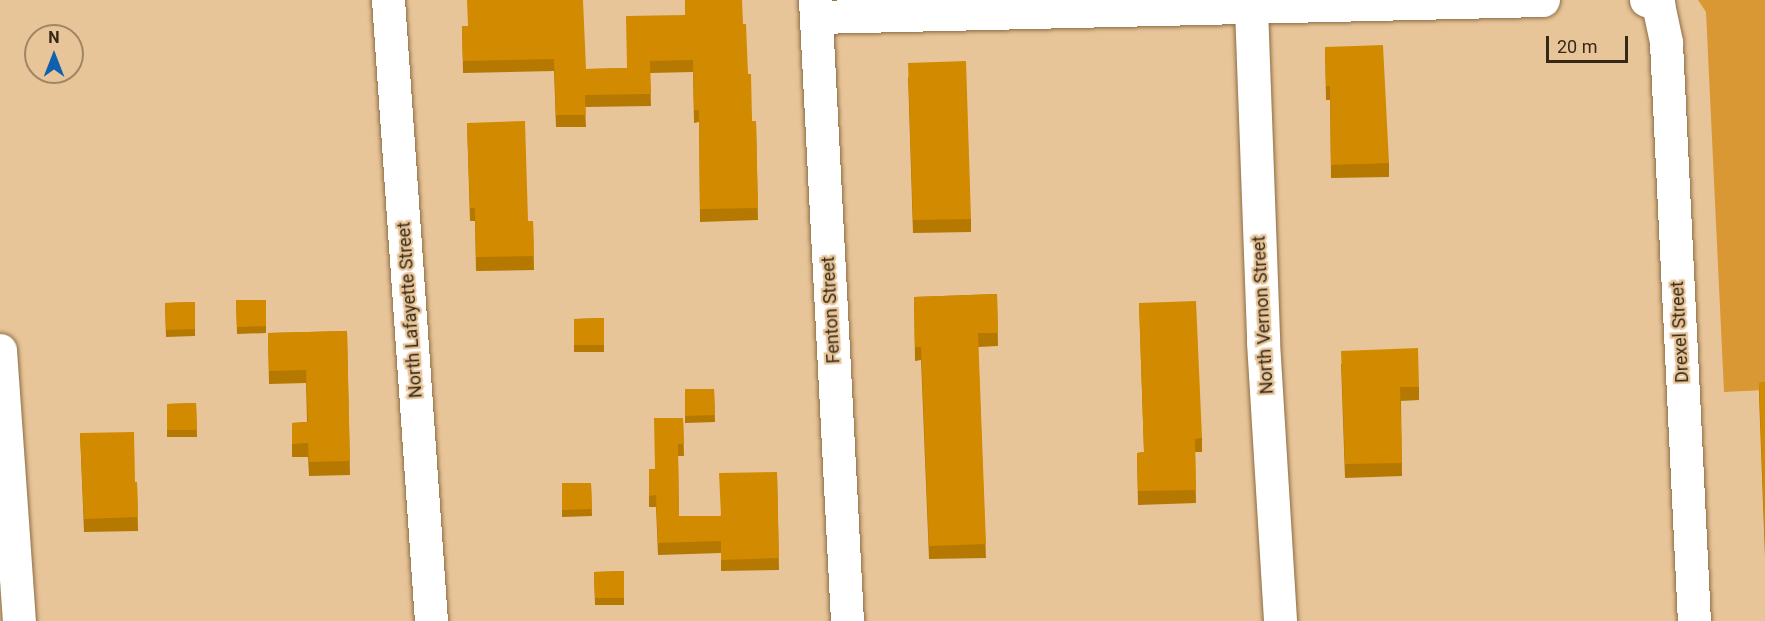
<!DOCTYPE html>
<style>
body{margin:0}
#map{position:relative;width:1765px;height:621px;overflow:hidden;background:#e8c599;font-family:Roboto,sans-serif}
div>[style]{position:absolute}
.green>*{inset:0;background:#da9834}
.roads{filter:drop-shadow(0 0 2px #8d6d44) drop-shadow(0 0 2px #8d6d44)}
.minor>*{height:33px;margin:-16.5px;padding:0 16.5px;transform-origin:16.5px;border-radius:16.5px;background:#fff}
.wall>*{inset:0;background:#b57800}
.building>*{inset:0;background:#d28b00}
span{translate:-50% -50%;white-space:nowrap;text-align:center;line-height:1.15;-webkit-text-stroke:4.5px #e8c599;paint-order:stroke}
.street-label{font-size:18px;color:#352817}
.north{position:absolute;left:24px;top:24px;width:60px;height:60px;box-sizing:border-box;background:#e8c599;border:2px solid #a08665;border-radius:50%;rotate:0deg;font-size:16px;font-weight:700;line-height:24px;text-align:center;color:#352817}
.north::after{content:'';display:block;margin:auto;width:21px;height:27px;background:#0f61af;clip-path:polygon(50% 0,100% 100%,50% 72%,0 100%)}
.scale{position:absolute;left:1546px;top:36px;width:82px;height:27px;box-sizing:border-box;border:3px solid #352817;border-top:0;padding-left:8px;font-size:18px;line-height:21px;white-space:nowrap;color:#352817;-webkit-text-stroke:4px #e8c599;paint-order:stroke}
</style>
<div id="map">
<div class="green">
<div style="clip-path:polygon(1698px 0,1765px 0,1765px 390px,1724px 392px,1706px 12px)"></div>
</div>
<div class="roads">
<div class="minor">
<div style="left:388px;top:0;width:622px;rotate:86.04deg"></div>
<div style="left:815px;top:0;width:622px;rotate:87.05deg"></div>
<div style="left:1646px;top:0;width:13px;rotate:18deg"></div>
<div style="left:1658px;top:4px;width:40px;rotate:78deg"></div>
<div style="left:1666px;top:43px;width:579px;rotate:87.23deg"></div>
<div style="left:1251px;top:8px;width:334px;rotate:87.9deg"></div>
<div style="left:1263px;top:342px;width:280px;rotate:86.5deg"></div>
<div style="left:816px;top:17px;width:727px;rotate:-1.34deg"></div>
<div style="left:0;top:350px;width:272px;rotate:86deg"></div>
</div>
</div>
<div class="wall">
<div style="clip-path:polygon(743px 24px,752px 121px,756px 121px,758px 220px,700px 222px,699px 122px,694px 123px,693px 72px,650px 73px,651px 106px,585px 107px,586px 127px,556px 127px,554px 71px,463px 73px,462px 26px,467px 26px,586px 69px,627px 68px)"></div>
<div style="clip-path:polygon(1325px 47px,1389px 163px,1389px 177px,1331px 178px,1330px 100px,1326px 100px)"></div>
<div style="clip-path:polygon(908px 76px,971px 219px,971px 232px,913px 233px)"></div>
<div style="clip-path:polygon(467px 123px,528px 221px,533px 221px,534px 270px,476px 271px,475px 221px,470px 221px)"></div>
<div style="clip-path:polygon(997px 294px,998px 346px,978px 347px,986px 558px,929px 559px,921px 360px,915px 361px,914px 297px)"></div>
<div style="clip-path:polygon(236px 300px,266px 300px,266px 333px,237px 334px)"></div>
<div style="clip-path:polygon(195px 302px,195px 336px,166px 337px,165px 303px)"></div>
<div style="clip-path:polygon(1139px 303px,1202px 438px,1202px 452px,1195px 452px,1196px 503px,1138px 505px,1137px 453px,1144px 452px)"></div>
<div style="clip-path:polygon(604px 318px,604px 352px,574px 352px,574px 319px)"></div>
<div style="clip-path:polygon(347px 331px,350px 475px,309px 476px,308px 457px,292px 457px,292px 423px,307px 422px,306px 383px,269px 384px,268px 333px)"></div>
<div style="clip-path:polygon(1341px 364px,1419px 387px,1419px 400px,1401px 401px,1402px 476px,1345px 478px)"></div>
<div style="clip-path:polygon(1765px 382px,1765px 557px,1759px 396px,1759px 383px)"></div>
<div style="clip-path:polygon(685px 389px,714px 389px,715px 422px,685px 423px)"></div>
<div style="clip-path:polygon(196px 403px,197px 437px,167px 437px,167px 404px)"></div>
<div style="clip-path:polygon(683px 418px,684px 456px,678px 456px,679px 516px,720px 516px,777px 472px,779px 570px,721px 571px,721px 553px,658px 555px,656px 507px,649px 507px,649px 469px,655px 469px)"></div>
<div style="clip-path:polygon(80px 433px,135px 482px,137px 482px,138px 531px,84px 532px)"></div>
<div style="clip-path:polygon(562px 483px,591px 483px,592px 516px,562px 517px)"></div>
<div style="clip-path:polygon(624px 571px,624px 605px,595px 605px,594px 572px)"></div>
</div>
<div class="building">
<div style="clip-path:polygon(467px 0,583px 0,586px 69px,627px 68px,626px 16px,685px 15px,685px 0,742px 0,743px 24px,746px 24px,748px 74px,751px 74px,752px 121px,756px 121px,758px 208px,700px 209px,699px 110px,694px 110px,693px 60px,650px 61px,651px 94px,585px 95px,586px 115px,556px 115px,554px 59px,463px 61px,462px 26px,468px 26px)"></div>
<div style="clip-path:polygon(1383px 45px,1389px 163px,1331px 165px,1330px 86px,1326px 86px,1325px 47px)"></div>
<div style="clip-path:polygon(966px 61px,971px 219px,913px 220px,908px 63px)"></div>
<div style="clip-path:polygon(525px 121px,528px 221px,533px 221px,534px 256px,476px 257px,475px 208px,470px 208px,467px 123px)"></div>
<div style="clip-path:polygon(997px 294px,998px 333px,978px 333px,986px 544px,929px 546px,921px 347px,915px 347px,914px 297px)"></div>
<div style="clip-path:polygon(236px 300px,266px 300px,266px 326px,237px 327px)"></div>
<div style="clip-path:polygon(1196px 301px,1202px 438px,1195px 439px,1196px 490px,1138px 491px,1137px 453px,1144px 452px,1139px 303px)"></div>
<div style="clip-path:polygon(195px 302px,195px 329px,166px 330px,165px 303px)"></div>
<div style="clip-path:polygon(604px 318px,604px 345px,574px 345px,574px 319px)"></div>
<div style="clip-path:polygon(347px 331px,350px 461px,309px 462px,308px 443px,292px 444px,292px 423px,308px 422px,306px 370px,269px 371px,268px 333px)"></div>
<div style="clip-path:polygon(1418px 348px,1419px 387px,1400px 387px,1402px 463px,1345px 464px,1341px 351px)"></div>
<div style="clip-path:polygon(1765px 382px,1765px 544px,1759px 383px)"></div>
<div style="clip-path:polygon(685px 389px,714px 389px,715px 415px,685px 416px)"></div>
<div style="clip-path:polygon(196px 403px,197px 430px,167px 430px,167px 404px)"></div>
<div style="clip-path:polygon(654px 418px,683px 418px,684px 444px,678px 444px,679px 516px,721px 516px,719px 473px,777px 472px,779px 558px,721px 560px,721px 541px,658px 543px,656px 495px,649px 496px,649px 469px,655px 469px)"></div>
<div style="clip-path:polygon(134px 432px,135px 482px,137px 482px,138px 517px,84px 519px,80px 433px)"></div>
<div style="clip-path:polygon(562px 483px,591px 483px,592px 509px,562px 510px)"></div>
<div style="clip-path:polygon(624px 571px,624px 598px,595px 598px,594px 572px)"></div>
</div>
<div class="street-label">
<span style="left:410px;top:310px;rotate:-94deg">North Lafayette Street</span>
<span style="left:831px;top:310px;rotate:-93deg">Fenton Street</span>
<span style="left:1263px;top:315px;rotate:-93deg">North Vernon Street</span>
<span style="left:1680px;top:332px;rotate:-93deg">Drexel Street</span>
</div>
<div class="north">N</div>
<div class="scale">20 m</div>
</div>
